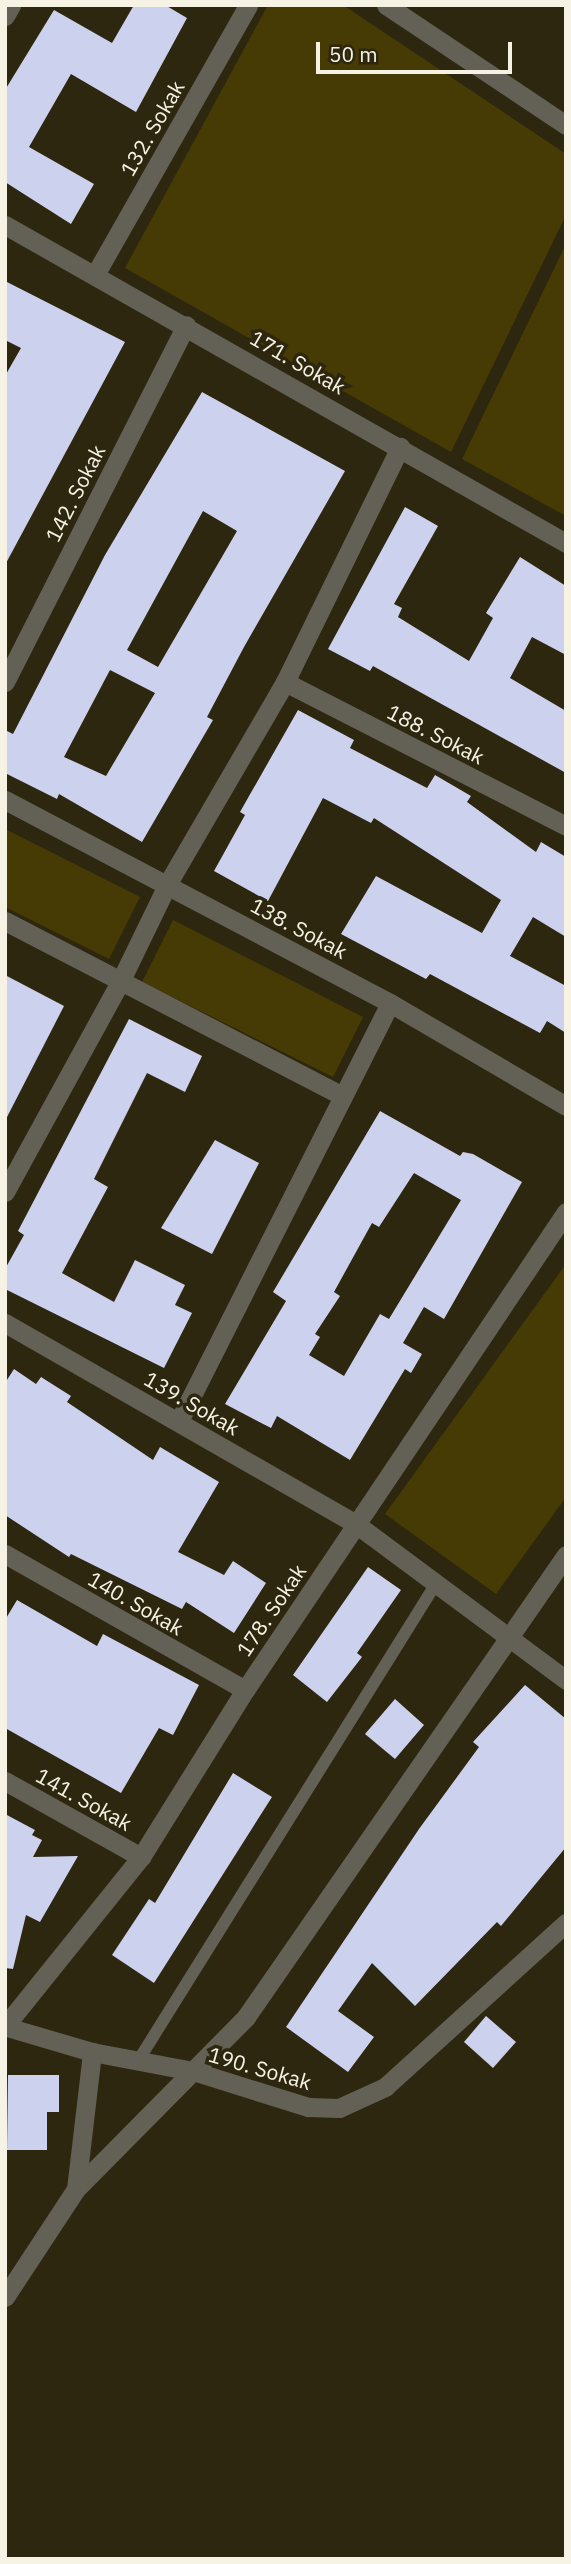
<!DOCTYPE html>
<style>
body{margin:0}
#map{position:relative;width:571px;height:2564px;overflow:hidden;background:#2e270f;font-family:"IBM Plex Sans",sans-serif}
div>[style]{position:absolute}
.green>*{inset:0;background:#463a05}
.building>*{inset:0;background:#ccd1ed}
.service>*{height:12px;margin:-6px;padding:0 6px;transform-origin:6px;border-radius:6px;background:#636055}
.minor>*{height:19px;margin:-9.5px;padding:0 9.5px;transform-origin:9.5px;border-radius:9.5px;background:#636055}
.tertiary>*{height:19px;margin:-9.5px;padding:0 9.5px;transform-origin:9.5px;border-radius:9.5px;background:#636055}
span{translate:-50% -50%;white-space:nowrap;text-align:center;line-height:1.15;-webkit-text-stroke:7px #2e270f;paint-order:stroke}
.street-label{font-size:21px;color:#f6f2e4}
.frame{position:absolute;inset:0;border:7px solid #f6f2e4;pointer-events:none}
.scale{position:absolute;left:316px;top:42px;width:196px;height:32px;box-sizing:border-box;border:4px solid #f6f2e4;border-top:0;padding-left:9px;font-size:21px;line-height:24px;white-space:nowrap;color:#f6f2e4;-webkit-text-stroke:5px #2e270f;paint-order:stroke}
</style>
<div id="map">
<div class="green">
<div style="clip-path:polygon(268px 5px,343px 5px,566px 154px,566px 215px,451px 452px,125px 268px)"></div>
<div style="clip-path:polygon(566px 244px,566px 516px,462px 459px)"></div>
<div style="clip-path:polygon(5px 829px,140px 897px,109px 959px,5px 907px)"></div>
<div style="clip-path:polygon(173px 920px,363px 1017px,333px 1077px,142px 982px)"></div>
<div style="clip-path:polygon(566px 1264px,566px 1497px,496px 1594px,385px 1514px)"></div>
</div>
<div class="building">
<div style="clip-path:polygon(134px 5px,165px 5px,187px 18px,136px 112px,71px 74px,29px 147px,94px 184px,71px 224px,5px 182px,5px 90px,54px 10px,112px 43px)"></div>
<div style="clip-path:polygon(5px 281px,125px 342px,5px 565px,5px 376px,21px 348px,5px 340px)"></div>
<div style="clip-path:polygon(evenodd,202px 392px,345px 471px,244px 647px,207px 717px,213px 720px,142px 842px,59px 794px,57px 799px,5px 773px,5px 730px,13px 734px,105px 555px,202px 392px,203px 511px,237px 531px,158px 667px,127px 650px,203px 511px,202px 392px,110px 670px,155px 693px,106px 776px,64px 757px,110px 670px)"></div>
<div style="clip-path:polygon(405px 507px,438px 526px,394px 604px,402px 608px,398px 617px,469px 661px,493px 618px,486px 613px,520px 557px,566px 586px,566px 655px,532px 637px,510px 678px,566px 711px,566px 773px,373px 666px,370px 671px,328px 649px)"></div>
<div style="clip-path:polygon(298px 710px,354px 740px,350px 748px,427px 788px,435px 775px,471px 796px,467px 802px,536px 852px,541px 842px,566px 857px,566px 937px,533px 917px,510px 956px,566px 986px,566px 1033px,547px 1021px,540px 1033px,430px 974px,426px 979px,341px 934px,376px 876px,482px 933px,501px 900px,374px 818px,371px 823px,323px 798px,268px 901px,214px 871px,245px 815px,240px 812px)"></div>
<div style="clip-path:polygon(5px 975px,64px 1006px,5px 1121px)"></div>
<div style="clip-path:polygon(129px 1019px,202px 1056px,185px 1092px,147px 1073px,94px 1179px,108px 1187px,62px 1273px,114px 1302px,135px 1260px,185px 1285px,175px 1305px,192px 1313px,164px 1368px,5px 1289px,5px 1269px,24px 1235px,18px 1231px)"></div>
<div style="clip-path:polygon(evenodd,380px 1111px,460px 1156px,463px 1152px,473px 1154px,522px 1182px,444px 1319px,424px 1307px,403px 1343px,422px 1354px,411px 1373px,405px 1369px,350px 1460px,277px 1416px,271px 1428px,225px 1404px,286px 1301px,273px 1292px,380px 1111px,414px 1173px,461px 1200px,389px 1319px,380px 1314px,344px 1376px,309px 1355px,320px 1337px,315px 1334px,340px 1296px,334px 1292px,372px 1223px,379px 1227px,414px 1173px)"></div>
<div style="clip-path:polygon(215px 1140px,259px 1163px,212px 1254px,161px 1228px)"></div>
<div style="clip-path:polygon(14px 1369px,36px 1384px,41px 1377px,71px 1396px,67px 1402px,153px 1460px,160px 1447px,219px 1482px,178px 1552px,224px 1575px,233px 1561px,266px 1583px,234px 1633px,186px 1602px,182px 1609px,71px 1554px,69px 1557px,5px 1515px,5px 1383px)"></div>
<div style="clip-path:polygon(368px 1567px,401px 1590px,357px 1653px,362px 1657px,327px 1702px,293px 1675px)"></div>
<div style="clip-path:polygon(17px 1600px,97px 1646px,103px 1634px,199px 1685px,173px 1735px,159px 1728px,121px 1793px,5px 1728px,5px 1620px)"></div>
<div style="clip-path:polygon(525px 1685px,566px 1719px,566px 1847px,501px 1926px,497px 1922px,415px 2006px,372px 1963px,338px 2011px,374px 2037px,348px 2072px,286px 2027px,419px 1829px,479px 1747px,473px 1742px)"></div>
<div style="clip-path:polygon(395px 1699px,424px 1725px,395px 1759px,365px 1734px)"></div>
<div style="clip-path:polygon(233px 1773px,272px 1797px,154px 1983px,112px 1955px,149px 1899px,155px 1903px)"></div>
<div style="clip-path:polygon(5px 1814px,35px 1830px,32px 1835px,42px 1840px,33px 1857px,78px 1856px,40px 1922px,26px 1915px,13px 1969px,5px 1968px)"></div>
<div style="clip-path:polygon(486px 2016px,516px 2042px,493px 2068px,464px 2042px)"></div>
<div style="clip-path:polygon(8px 2075px,59px 2075px,59px 2112px,47px 2112px,47px 2150px,7px 2150px)"></div>
</div>
<div class="service">
<div style="left:138px;top:2061px;width:565px;rotate:-58.03deg"></div>
</div>
<div class="minor">
<div style="left:386px;top:5px;width:216px;rotate:33.7deg"></div>
<div style="left:5px;top:16px;width:13px;rotate:-61deg"></div>
<div style="left:96px;top:273px;width:308px;rotate:-60.4deg"></div>
<div style="left:285px;top:682px;width:316px;rotate:27.1deg"></div>
<div style="left:5px;top:921px;width:380px;rotate:27.4deg"></div>
<div style="left:5px;top:1192px;width:239px;rotate:-61.3deg"></div>
<div style="left:120px;top:982px;width:110px;rotate:-64.1deg"></div>
<div style="left:168px;top:883px;width:233px;rotate:-59.8deg"></div>
<div style="left:285px;top:682px;width:262px;rotate:-63.9deg"></div>
<div style="left:5px;top:1323px;width:404px;rotate:29.8deg"></div>
<div style="left:356px;top:1524px;width:262px;rotate:36.6deg"></div>
<div style="left:179px;top:1421px;width:468px;rotate:-63.2deg"></div>
<div style="left:5px;top:1554px;width:276px;rotate:29.5deg"></div>
<div style="left:5px;top:1781px;width:156px;rotate:29.2deg"></div>
<div style="left:7px;top:2027px;width:89px;rotate:16.4deg"></div>
<div style="left:92px;top:2052px;width:103px;rotate:10.7deg"></div>
<div style="left:193px;top:2071px;width:121px;rotate:17.4deg"></div>
<div style="left:308px;top:2107px;width:31px;rotate:2deg"></div>
<div style="left:339px;top:2108px;width:51px;rotate:-24.5deg"></div>
<div style="left:385px;top:2087px;width:244px;rotate:-42.2deg"></div>
<div style="left:76px;top:2189px;width:242px;rotate:-45.3deg"></div>
<div style="left:246px;top:2017px;width:562px;rotate:-55.29deg"></div>
<div style="left:5px;top:2297px;width:129px;rotate:-56.7deg"></div>
<div style="left:76px;top:2189px;width:138px;rotate:-83.3deg"></div>
</div>
<div class="tertiary">
<div style="left:5px;top:225px;width:645px;rotate:29.55deg"></div>
<div style="left:5px;top:682px;width:400px;rotate:-63.1deg"></div>
<div style="left:5px;top:800px;width:435px;rotate:27.8deg"></div>
<div style="left:390px;top:1003px;width:204px;rotate:30.3deg"></div>
<div style="left:5px;top:2026px;width:217px;rotate:-51.2deg"></div>
<div style="left:141px;top:1857px;width:197px;rotate:-58.1deg"></div>
<div style="left:245px;top:1690px;width:576px;rotate:-56.12deg"></div>
</div>
<div class="street-label">
<span style="left:152px;top:128px;rotate:-60deg">132. Sokak</span>
<span style="left:298px;top:362px;rotate:30deg">171. Sokak</span>
<span style="left:75px;top:493px;rotate:-63deg">142. Sokak</span>
<span style="left:436px;top:734px;rotate:27deg">188. Sokak</span>
<span style="left:299px;top:928px;rotate:28deg">138. Sokak</span>
<span style="left:192px;top:1403px;rotate:30deg">139. Sokak</span>
<span style="left:136px;top:1603px;rotate:30deg">140. Sokak</span>
<span style="left:271px;top:1610px;rotate:-56deg">178. Sokak</span>
<span style="left:84px;top:1799px;rotate:29deg">141. Sokak</span>
<span style="left:260px;top:2068px;rotate:16deg">190. Sokak</span>
</div>
<div class="frame"></div>
<div class="scale">50 m</div>
</div>
